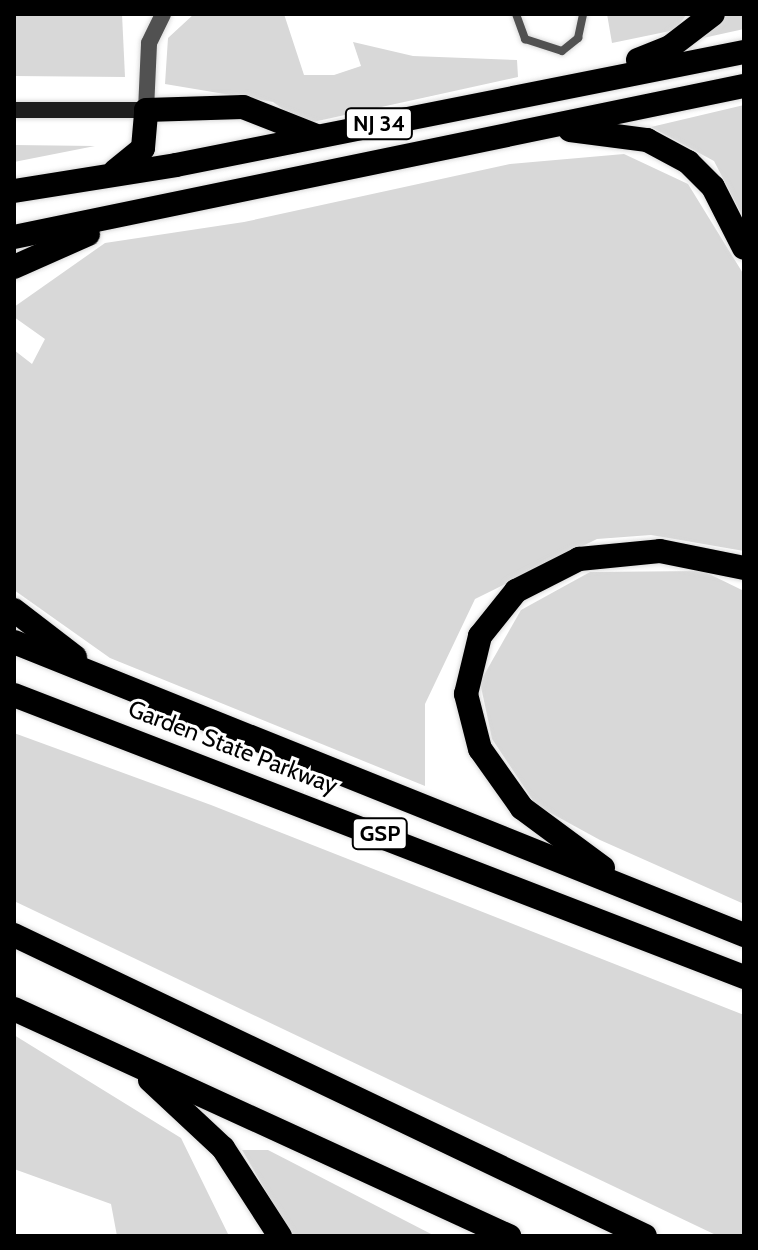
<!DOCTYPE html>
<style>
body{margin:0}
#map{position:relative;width:758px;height:1250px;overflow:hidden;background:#fff;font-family:Cabin,sans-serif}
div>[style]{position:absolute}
.green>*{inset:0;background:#d8d8d8}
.roads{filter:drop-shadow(0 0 2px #dbdbdb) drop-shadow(0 0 2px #dbdbdb)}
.lane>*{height:8px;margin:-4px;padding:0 4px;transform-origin:4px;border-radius:4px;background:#515151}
.street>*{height:16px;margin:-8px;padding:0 8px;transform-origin:8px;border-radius:8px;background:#515151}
.secondary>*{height:16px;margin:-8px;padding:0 8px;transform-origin:8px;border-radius:8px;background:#1e1e1e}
.highway>*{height:24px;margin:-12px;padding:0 12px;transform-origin:12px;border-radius:12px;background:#000}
span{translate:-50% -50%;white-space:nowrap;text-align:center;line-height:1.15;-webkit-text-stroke:6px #fff;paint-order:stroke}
.shield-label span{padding:2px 6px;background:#fff;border:2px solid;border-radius:6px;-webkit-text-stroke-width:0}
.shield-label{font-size:22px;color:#000;font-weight:700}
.street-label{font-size:24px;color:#000}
.frame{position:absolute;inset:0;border:16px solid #000;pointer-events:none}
</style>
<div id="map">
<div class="green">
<div style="clip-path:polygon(14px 14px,122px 14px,125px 77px,14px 76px)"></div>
<div style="clip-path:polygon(194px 14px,284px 14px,304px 75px,334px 75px,361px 66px,353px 42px,413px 56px,517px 60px,518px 77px,304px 124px,273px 102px,165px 84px,168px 38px)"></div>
<div style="clip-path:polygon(607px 14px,687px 14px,675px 30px,612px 43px)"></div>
<div style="clip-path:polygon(726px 14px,744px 14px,744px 29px,703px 38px)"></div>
<div style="clip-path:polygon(744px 105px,744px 219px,714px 161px,651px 127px)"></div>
<div style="clip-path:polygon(14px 145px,95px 146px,14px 162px)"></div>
<div style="clip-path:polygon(624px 154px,688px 184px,744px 275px,744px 551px,651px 535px,597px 539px,475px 599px,425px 704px,425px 786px,110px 658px,14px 590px,14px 350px,32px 364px,45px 339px,14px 317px,14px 307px,105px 243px,244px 222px,510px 164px)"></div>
<div style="clip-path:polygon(703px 571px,744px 591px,744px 904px,600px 840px,536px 805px,492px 739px,480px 682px,521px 610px,590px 572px)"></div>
<div style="clip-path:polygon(14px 733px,211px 805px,744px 1015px,744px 1236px,718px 1236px,14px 901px)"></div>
<div style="clip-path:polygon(14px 1035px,181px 1138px,229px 1236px,117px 1236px,111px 1204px,14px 1169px)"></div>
<div style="clip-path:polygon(242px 1150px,268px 1150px,435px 1236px,292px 1236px)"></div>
</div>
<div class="roads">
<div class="lane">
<div style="left:516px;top:14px;width:27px;rotate:70deg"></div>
<div style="left:525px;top:39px;width:39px;rotate:18deg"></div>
<div style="left:562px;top:51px;width:21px;rotate:-39deg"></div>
<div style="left:578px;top:38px;width:25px;rotate:-78deg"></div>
</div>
<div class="street">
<div style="left:146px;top:110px;width:67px;rotate:-87.4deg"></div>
<div style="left:149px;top:43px;width:32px;rotate:-64deg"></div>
</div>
<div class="secondary">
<div style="left:14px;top:110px;width:132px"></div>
</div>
<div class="highway">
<div style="left:638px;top:60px;width:35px;rotate:-22deg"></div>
<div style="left:670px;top:47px;width:54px;rotate:-37.5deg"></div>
<div style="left:570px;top:130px;width:78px;rotate:7.4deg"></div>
<div style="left:647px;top:140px;width:47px;rotate:28.2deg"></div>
<div style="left:688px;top:162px;width:35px;rotate:45deg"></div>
<div style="left:713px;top:187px;width:68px;rotate:63.1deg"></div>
<div style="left:115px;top:171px;width:36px;rotate:-39deg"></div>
<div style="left:143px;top:148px;width:38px;rotate:-85deg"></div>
<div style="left:146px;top:110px;width:97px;rotate:-1.8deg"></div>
<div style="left:243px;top:107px;width:76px;rotate:21.5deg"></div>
<div style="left:14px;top:191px;width:164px;rotate:-9.1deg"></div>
<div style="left:176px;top:165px;width:579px;rotate:-11.25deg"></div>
<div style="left:14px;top:237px;width:745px;rotate:-11.69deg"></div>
<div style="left:14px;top:267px;width:81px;rotate:-24deg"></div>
<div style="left:14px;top:610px;width:77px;rotate:37.6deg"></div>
<div style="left:14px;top:642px;width:787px;rotate:21.87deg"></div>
<div style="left:14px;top:695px;width:783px;rotate:21.12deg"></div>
<div style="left:603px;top:868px;width:101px;rotate:-143.5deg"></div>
<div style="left:522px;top:808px;width:72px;rotate:-125.4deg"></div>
<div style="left:480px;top:749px;width:57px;rotate:-104.3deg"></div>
<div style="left:466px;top:694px;width:60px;rotate:-76.4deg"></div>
<div style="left:480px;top:636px;width:58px;rotate:-51.3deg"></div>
<div style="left:516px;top:591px;width:71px;rotate:-26.9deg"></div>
<div style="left:579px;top:559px;width:81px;rotate:-5.6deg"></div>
<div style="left:660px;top:551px;width:86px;rotate:11.4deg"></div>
<div style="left:14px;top:935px;width:699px;rotate:25.5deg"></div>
<div style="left:14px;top:1009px;width:545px;rotate:24.64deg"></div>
<div style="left:150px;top:1080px;width:100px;rotate:43deg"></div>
<div style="left:223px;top:1148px;width:105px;rotate:57.1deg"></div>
</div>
</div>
<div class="shield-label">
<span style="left:379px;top:124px">NJ 34</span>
<span style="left:380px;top:834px">GSP</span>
</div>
<div class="street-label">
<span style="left:233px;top:747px;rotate:21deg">Garden State Parkway</span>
</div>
<div class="frame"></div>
</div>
